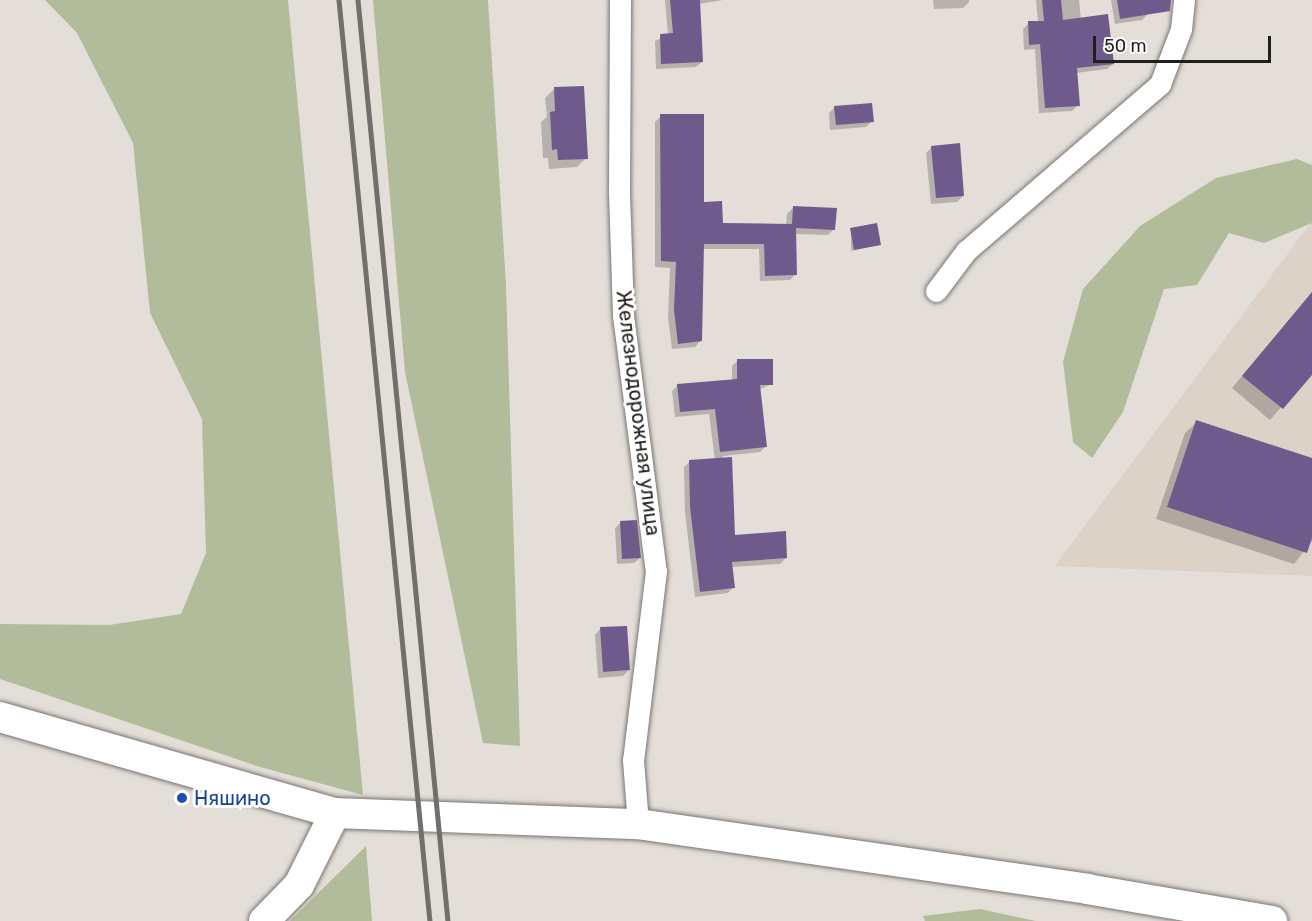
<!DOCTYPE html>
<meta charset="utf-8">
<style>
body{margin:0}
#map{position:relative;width:1312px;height:921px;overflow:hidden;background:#e4ded9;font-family:Rubik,sans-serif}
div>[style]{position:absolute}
.built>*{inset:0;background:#ddd2c8}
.green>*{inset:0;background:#b2bc9b}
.shadow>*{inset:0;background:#0003}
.building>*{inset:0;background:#6f5b8b}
.roads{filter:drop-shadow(0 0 2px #7a7571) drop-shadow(0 0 2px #7a7571)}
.street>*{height:21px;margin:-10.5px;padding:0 10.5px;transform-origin:10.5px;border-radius:10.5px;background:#fff}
.secondary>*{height:30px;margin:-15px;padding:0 15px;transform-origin:15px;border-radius:15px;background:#fff}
.rail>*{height:4.5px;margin:-2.25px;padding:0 2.25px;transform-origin:2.25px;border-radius:2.25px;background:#726e6b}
.dots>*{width:16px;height:16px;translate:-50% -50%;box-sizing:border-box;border:3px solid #fff;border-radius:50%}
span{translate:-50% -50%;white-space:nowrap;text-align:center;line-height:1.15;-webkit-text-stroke:6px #fff;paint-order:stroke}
.street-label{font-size:20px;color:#211f1e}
.transit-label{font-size:20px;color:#164399}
.left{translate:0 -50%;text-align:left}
.scale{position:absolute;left:1093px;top:36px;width:178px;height:27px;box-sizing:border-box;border:3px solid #211f1e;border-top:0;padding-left:8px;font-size:18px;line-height:21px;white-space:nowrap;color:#211f1e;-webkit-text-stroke:4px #fff;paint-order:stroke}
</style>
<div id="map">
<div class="built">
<div style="clip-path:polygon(1312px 221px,1312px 576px,1055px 566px)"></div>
</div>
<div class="green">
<div style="clip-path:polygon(45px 0,288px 0,363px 795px,260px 767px,0 679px,0 624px,109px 625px,181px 614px,206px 553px,202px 419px,150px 313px,133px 143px,77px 33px)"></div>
<div style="clip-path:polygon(373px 0,488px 0,506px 285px,520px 746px,483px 743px,405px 372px)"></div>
<div style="clip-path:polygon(1297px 159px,1312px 165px,1312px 223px,1264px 243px,1229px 233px,1197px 285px,1164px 289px,1123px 412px,1092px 458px,1073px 442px,1063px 362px,1083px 289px,1140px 226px,1216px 178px)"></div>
<div style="clip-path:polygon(366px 846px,372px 921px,290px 921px)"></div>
<div style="clip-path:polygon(980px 909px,1036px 921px,925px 921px,923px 916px)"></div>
</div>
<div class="shadow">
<div style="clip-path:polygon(665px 0,723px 0,699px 4px,702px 62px,696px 67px,656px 69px,655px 41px,668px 35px)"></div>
<div style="clip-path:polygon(933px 0,969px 0,969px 2px,963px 8px,934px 9px)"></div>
<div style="clip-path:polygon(1036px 0,1079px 0,1081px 20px,1113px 64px,1107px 69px,1076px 73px,1078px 105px,1072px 111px,1039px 113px,1035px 49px,1024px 50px,1023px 29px,1029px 23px,1038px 22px)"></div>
<div style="clip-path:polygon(1111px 0,1146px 0,1148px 14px,1142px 20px,1115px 24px)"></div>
<div style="clip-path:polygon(554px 89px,586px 158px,577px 167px,549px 169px,548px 158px,543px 158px,541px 122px,547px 117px,545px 98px)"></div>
<div style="clip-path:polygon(835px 107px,872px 121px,866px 127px,830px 130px,829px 113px)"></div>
<div style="clip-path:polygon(661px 116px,702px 203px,722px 225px,786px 226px,787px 214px,793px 208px,834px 229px,828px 235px,794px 234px,796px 274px,790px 280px,760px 281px,759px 249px,702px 249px,701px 340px,695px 347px,672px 349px,668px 317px,670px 268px,655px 267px,655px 122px)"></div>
<div style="clip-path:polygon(932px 147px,963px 196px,957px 202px,931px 204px,926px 153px)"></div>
<div style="clip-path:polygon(851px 229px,879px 245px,851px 251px)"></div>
<div style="clip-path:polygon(1312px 292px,1312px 372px,1270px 420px,1232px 388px)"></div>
<div style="clip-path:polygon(737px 361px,771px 384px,759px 390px,766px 446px,760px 452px,723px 456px,734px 536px,786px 558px,780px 564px,731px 567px,733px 587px,728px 593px,695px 597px,685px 513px,684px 467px,690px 461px,715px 460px,709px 414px,675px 417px,672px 391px,678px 385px,732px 381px,732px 366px)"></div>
<div style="clip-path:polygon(1197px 422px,1312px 460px,1312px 541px,1294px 564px,1156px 519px,1185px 433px)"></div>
<div style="clip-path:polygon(621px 522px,640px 558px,634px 563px,617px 564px,615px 528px)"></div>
<div style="clip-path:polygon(600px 629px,629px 670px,623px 676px,598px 678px,595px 635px)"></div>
</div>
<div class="building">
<div style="clip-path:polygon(670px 0,700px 0,703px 62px,661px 64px,660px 34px,673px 33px)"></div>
<div style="clip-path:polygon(1042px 0,1061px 0,1063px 20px,1108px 14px,1114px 64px,1077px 68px,1080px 106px,1045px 108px,1040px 44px,1029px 45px,1028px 21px,1044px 21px)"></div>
<div style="clip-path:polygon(1117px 0,1171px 0,1170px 11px,1120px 19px)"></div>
<div style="clip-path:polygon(584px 86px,588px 159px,558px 160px,557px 149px,552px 150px,550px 112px,555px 111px,554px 87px)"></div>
<div style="clip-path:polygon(872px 103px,874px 122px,836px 125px,834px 106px)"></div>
<div style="clip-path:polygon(660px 114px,704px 114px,704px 202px,722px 201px,723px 223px,792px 224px,793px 206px,837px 208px,835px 230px,796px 228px,797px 275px,765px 276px,764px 244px,704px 244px,702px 341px,678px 344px,674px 310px,676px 262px,661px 261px)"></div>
<div style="clip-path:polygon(960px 143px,964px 196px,936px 198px,931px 146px)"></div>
<div style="clip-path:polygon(877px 223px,881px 245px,854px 250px,850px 228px)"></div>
<div style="clip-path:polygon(1312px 292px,1312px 375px,1283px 409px,1242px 376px)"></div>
<div style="clip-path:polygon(737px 359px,773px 359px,773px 385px,760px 385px,767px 447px,720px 452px,715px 409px,680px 412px,677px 384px,737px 379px)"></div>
<div style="clip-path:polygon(1196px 420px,1312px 458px,1312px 538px,1307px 553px,1167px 507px)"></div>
<div style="clip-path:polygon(732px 457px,735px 535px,786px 531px,787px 558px,732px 562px,735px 588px,700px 592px,690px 507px,689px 460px)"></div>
<div style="clip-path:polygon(637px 520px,641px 558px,622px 559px,620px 521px)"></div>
<div style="clip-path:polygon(627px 626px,630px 670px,603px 672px,600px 627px)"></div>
</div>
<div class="roads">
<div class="street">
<div style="left:620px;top:0;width:193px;rotate:90.3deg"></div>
<div style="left:619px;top:193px;width:122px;rotate:88.1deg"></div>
<div style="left:623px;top:315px;width:258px;rotate:82.7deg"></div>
<div style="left:656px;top:571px;width:190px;rotate:96.9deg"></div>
<div style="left:633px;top:760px;width:64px;rotate:85.5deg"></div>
<div style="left:936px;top:291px;width:50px;rotate:-53.1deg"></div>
<div style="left:966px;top:251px;width:256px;rotate:-40.7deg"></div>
<div style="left:1160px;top:84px;width:59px;rotate:-69.1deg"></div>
<div style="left:1181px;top:29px;width:29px;rotate:-84deg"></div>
</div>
<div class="secondary">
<div style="left:0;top:717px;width:348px;rotate:16deg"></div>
<div style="left:335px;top:813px;width:303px;rotate:2.1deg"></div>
<div style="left:638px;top:824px;width:454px;rotate:8.2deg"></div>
<div style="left:1087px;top:889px;width:188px;rotate:9.8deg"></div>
<div style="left:264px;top:921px;width:50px;rotate:-45.8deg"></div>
<div style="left:299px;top:885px;width:80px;rotate:-63.4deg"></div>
</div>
</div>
<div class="rail">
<div style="left:339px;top:0;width:925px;rotate:84.36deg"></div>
<div style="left:358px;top:0;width:925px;rotate:84.42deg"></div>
</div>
<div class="dots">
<div style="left:182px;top:798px;background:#1a4fb4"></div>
</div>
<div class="street-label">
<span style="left:638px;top:413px;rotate:83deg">Железнодорожная улица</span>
</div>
<div class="transit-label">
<span class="left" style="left:194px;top:798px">Няшино</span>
</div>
<div class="scale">50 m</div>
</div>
